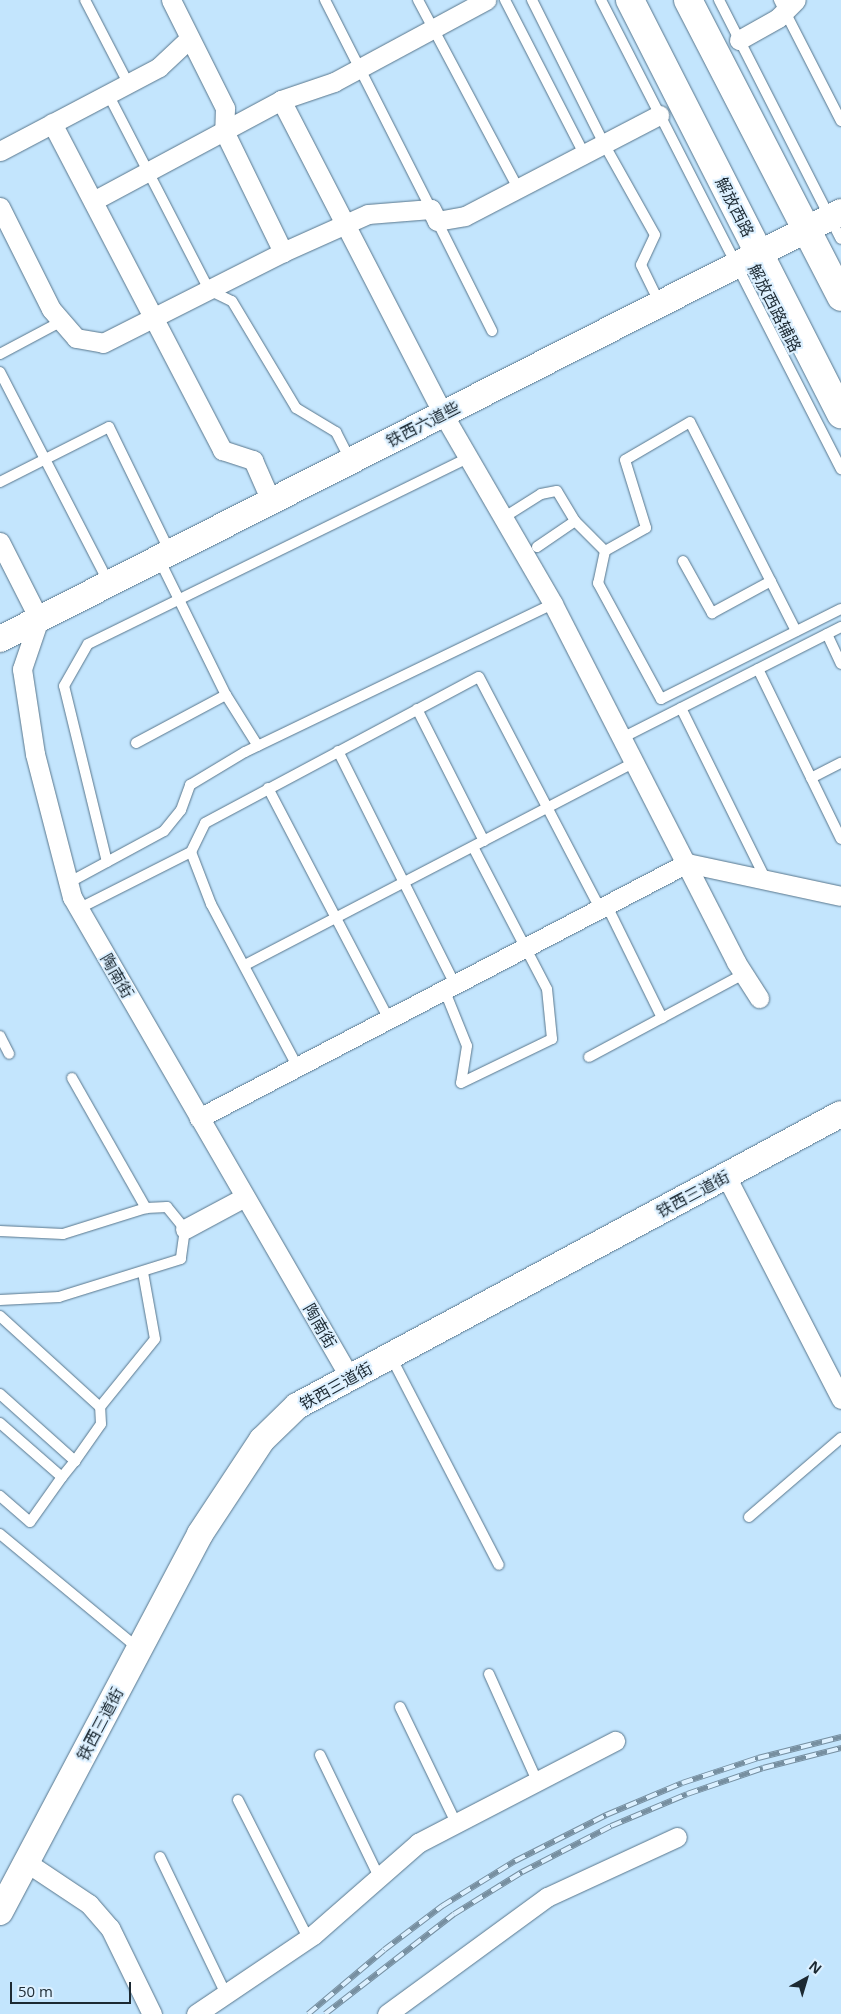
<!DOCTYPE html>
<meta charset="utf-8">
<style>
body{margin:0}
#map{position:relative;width:841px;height:2014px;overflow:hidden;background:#c3e5fd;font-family:"Open Sans","Noto Sans SC",sans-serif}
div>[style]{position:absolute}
.roads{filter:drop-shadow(0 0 1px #58768c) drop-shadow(0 0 1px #58768c)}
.lane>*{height:10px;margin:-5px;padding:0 5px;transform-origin:5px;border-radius:5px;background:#fff}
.street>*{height:19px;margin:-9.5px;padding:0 9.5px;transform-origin:9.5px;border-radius:9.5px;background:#fff}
.secondary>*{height:26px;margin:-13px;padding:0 13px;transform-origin:13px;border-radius:13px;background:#fff}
.highway>*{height:28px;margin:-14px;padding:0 14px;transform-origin:14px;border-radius:14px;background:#fff}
.rail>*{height:5.5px;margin-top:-2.75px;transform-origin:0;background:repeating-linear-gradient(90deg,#dcf0ff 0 11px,#778fa0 0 22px);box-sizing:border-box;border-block:1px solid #778fa0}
span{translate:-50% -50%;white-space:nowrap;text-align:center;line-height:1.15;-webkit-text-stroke:4px #dcf0ff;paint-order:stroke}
.street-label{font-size:16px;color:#1c2932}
.north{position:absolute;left:781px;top:1954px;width:50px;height:50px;-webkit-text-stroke:4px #dcf0ff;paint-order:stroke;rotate:39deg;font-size:14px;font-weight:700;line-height:20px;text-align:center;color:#1c2932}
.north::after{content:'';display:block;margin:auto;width:18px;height:22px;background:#1c2932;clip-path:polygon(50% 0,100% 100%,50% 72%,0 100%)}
.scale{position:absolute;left:10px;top:1982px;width:121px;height:22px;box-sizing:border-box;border:2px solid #1c2932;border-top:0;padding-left:6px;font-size:15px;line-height:18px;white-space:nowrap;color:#1c2932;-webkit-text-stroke:4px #dcf0ff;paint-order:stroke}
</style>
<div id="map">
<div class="roads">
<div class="lane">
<div style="left:85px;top:0;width:93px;rotate:62.6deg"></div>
<div style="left:325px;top:0;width:234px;rotate:63.1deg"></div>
<div style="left:418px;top:0;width:213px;rotate:62deg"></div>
<div style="left:505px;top:0;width:173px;rotate:62.8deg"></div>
<div style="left:532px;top:0;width:161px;rotate:63.4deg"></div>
<div style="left:604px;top:144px;width:104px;rotate:60.7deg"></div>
<div style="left:655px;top:235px;width:33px;rotate:115deg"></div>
<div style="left:641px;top:265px;width:43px;rotate:64deg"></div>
<div style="left:601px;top:0;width:527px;rotate:62.9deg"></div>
<div style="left:719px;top:0;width:268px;rotate:63deg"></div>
<div style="left:779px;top:0;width:136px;rotate:62.9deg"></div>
<div style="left:108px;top:94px;width:220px;rotate:62.7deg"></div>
<div style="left:209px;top:290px;width:25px;rotate:26deg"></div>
<div style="left:232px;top:301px;width:125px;rotate:59.1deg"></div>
<div style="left:296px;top:408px;width:47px;rotate:31deg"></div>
<div style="left:336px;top:432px;width:31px;rotate:63deg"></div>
<div style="left:437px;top:221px;width:123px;rotate:63.4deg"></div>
<div style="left:0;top:354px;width:70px;rotate:-28deg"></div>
<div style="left:0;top:372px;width:237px;rotate:62.7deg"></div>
<div style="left:0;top:482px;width:122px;rotate:-26.8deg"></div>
<div style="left:109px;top:427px;width:139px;rotate:64deg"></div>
<div style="left:503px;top:518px;width:45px;rotate:-32.3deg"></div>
<div style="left:541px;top:494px;width:16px;rotate:-11deg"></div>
<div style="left:557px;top:491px;width:35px;rotate:59deg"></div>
<div style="left:575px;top:521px;width:42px;rotate:45deg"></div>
<div style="left:537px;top:547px;width:46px;rotate:-34.4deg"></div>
<div style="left:159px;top:559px;width:152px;rotate:63.8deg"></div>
<div style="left:683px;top:561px;width:60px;rotate:60.9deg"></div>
<div style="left:712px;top:613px;width:67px;rotate:-28.5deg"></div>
<div style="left:796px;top:631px;width:234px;rotate:-116.9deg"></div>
<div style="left:690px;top:422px;width:75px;rotate:149.7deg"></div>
<div style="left:625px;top:460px;width:71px;rotate:72.8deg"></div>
<div style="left:646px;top:528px;width:47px;rotate:150.7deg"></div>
<div style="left:605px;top:551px;width:33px;rotate:102deg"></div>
<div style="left:598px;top:583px;width:132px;rotate:61.5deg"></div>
<div style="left:661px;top:699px;width:201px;rotate:-26.6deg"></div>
<div style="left:827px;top:634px;width:33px;rotate:65deg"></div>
<div style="left:758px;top:669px;width:189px;rotate:64deg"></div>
<div style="left:681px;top:708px;width:192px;rotate:63.7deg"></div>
<div style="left:417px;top:709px;width:148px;rotate:63.1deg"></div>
<div style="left:622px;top:738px;width:246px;rotate:-26.9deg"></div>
<div style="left:136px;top:743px;width:102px;rotate:-28.1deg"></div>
<div style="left:226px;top:695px;width:60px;rotate:57.9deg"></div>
<div style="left:338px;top:751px;width:259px;rotate:63.4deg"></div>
<div style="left:811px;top:778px;width:34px;rotate:-27deg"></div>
<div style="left:268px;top:788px;width:259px;rotate:62.4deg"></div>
<div style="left:191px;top:852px;width:56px;rotate:69deg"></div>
<div style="left:211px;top:904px;width:183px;rotate:62deg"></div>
<div style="left:107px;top:862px;width:181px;rotate:-103.7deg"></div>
<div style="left:64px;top:686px;width:48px;rotate:-60.3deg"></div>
<div style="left:88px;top:644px;width:423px;rotate:-26.1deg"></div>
<div style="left:68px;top:883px;width:109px;rotate:-28.4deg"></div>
<div style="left:164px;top:831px;width:27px;rotate:-51deg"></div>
<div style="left:181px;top:810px;width:27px;rotate:-70deg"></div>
<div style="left:190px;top:785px;width:64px;rotate:-31deg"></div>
<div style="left:245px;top:752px;width:342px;rotate:-25.7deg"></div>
<div style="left:606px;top:904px;width:127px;rotate:63.8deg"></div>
<div style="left:78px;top:909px;width:127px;rotate:-26.8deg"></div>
<div style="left:191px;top:852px;width:32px;rotate:-64deg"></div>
<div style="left:205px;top:823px;width:310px;rotate:-28.1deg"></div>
<div style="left:479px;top:677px;width:259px;rotate:62.4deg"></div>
<div style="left:245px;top:965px;width:440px;rotate:-27.5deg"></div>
<div style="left:444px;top:989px;width:61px;rotate:68deg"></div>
<div style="left:467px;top:1046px;width:37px;rotate:99deg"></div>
<div style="left:0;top:1036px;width:20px;rotate:63deg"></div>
<div style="left:589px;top:1057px;width:176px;rotate:-28.2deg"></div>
<div style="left:72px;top:1078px;width:150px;rotate:60.4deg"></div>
<div style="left:461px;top:1083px;width:101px;rotate:-25.8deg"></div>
<div style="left:552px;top:1039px;width:50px;rotate:-95.7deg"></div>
<div style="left:547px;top:989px;width:160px;rotate:-117.5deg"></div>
<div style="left:0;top:1231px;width:63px;rotate:2.7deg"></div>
<div style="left:63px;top:1234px;width:87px;rotate:-17.4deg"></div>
<div style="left:146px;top:1208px;width:21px;rotate:-3deg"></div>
<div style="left:167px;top:1207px;width:28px;rotate:51deg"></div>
<div style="left:185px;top:1229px;width:30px;rotate:98deg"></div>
<div style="left:181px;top:1259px;width:128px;rotate:162.7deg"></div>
<div style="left:59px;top:1297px;width:59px;rotate:177.1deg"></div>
<div style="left:0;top:1316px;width:135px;rotate:42.3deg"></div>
<div style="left:391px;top:1357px;width:234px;rotate:62.6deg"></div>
<div style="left:0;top:1394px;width:101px;rotate:41.8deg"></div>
<div style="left:75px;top:1461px;width:45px;rotate:-54.9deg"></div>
<div style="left:101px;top:1424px;width:17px;rotate:-93deg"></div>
<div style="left:100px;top:1407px;width:87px;rotate:-51deg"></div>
<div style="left:155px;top:1339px;width:68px;rotate:-100.2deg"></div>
<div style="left:0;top:1423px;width:82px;rotate:41.1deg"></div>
<div style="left:62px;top:1477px;width:55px;rotate:125.4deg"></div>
<div style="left:30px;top:1522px;width:40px;rotate:-139deg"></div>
<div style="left:62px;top:1477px;width:21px;rotate:-51deg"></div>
<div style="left:749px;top:1517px;width:121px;rotate:-40.7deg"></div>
<div style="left:0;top:1534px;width:179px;rotate:39.6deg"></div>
<div style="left:489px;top:1674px;width:117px;rotate:65.8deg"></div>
<div style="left:400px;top:1707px;width:129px;rotate:64.2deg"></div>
<div style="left:320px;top:1755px;width:136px;rotate:64.2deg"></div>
<div style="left:238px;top:1800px;width:155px;rotate:63.1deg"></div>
<div style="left:160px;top:1857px;width:152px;rotate:64.3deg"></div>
</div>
<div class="street">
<div style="left:171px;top:0;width:121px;rotate:63.4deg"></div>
<div style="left:225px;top:108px;width:23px;rotate:92deg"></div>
<div style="left:224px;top:131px;width:135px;rotate:64deg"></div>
<div style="left:739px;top:40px;width:45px;rotate:-29.4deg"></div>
<div style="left:778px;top:18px;width:25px;rotate:-45deg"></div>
<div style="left:281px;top:100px;width:353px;rotate:62.7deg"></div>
<div style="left:443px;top:414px;width:220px;rotate:59.9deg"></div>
<div style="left:553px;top:604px;width:402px;rotate:62.9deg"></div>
<div style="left:736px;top:962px;width:43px;rotate:57.4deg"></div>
<div style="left:52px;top:123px;width:369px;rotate:62.5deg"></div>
<div style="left:222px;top:450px;width:33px;rotate:18deg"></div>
<div style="left:253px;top:460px;width:45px;rotate:66.3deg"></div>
<div style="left:0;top:151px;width:180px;rotate:-27.8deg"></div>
<div style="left:159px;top:67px;width:42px;rotate:-43.1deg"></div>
<div style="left:93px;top:201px;width:213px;rotate:-28.2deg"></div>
<div style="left:281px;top:100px;width:56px;rotate:-18.8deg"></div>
<div style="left:334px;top:82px;width:173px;rotate:-28.3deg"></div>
<div style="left:0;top:207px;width:114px;rotate:63.4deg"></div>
<div style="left:51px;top:309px;width:38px;rotate:49deg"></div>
<div style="left:76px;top:338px;width:27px;rotate:10deg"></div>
<div style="left:103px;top:343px;width:202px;rotate:-26.8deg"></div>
<div style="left:283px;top:252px;width:93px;rotate:-24.1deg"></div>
<div style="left:368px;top:214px;width:63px;rotate:-4.5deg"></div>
<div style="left:431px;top:209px;width:13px;rotate:63deg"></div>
<div style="left:437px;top:221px;width:28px;rotate:-10deg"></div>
<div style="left:465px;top:216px;width:219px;rotate:-27.5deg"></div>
<div style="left:0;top:542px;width:86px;rotate:63.1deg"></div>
<div style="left:39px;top:619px;width:53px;rotate:108.8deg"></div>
<div style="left:22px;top:669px;width:86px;rotate:81.3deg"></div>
<div style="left:35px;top:754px;width:148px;rotate:75.5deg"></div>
<div style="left:72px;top:897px;width:556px;rotate:59.97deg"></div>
<div style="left:199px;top:1118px;width:551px;rotate:-27.59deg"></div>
<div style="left:687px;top:863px;width:157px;rotate:12.1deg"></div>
<div style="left:726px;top:1176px;width:251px;rotate:62.7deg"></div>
<div style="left:185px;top:1229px;width:68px;rotate:-28.1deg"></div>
<div style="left:26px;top:1862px;width:76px;rotate:33.7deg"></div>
<div style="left:89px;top:1904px;width:32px;rotate:49deg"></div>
<div style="left:110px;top:1928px;width:96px;rotate:64deg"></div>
<div style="left:196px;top:2014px;width:141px;rotate:-34deg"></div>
<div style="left:313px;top:1935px;width:140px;rotate:-41.2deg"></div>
<div style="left:418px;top:1843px;width:222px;rotate:-27.4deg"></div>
<div style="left:387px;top:2014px;width:198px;rotate:-36.2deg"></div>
<div style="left:547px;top:1897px;width:143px;rotate:-24.8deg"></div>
</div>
<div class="secondary">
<div style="left:0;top:639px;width:943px;rotate:-26.92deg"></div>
<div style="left:0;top:1912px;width:428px;rotate:-62.1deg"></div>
<div style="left:200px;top:1534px;width:113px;rotate:-56.6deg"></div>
<div style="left:262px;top:1440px;width:49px;rotate:-44.2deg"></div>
<div style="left:297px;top:1406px;width:617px;rotate:-28.23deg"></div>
</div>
<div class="highway">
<div style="left:630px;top:0;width:465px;rotate:63deg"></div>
<div style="left:688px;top:0;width:334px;rotate:62.7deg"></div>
</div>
</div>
<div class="rail">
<div style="left:308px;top:2014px;width:99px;rotate:-40.1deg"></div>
<div style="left:384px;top:1950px;width:73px;rotate:-37.2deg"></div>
<div style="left:442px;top:1906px;width:86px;rotate:-31.7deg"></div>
<div style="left:515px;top:1861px;width:102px;rotate:-26.8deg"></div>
<div style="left:606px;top:1815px;width:82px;rotate:-22.8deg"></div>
<div style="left:682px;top:1783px;width:80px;rotate:-18.2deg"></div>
<div style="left:758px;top:1758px;width:86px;rotate:-14.2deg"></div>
<div style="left:325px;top:2014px;width:163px;rotate:-37.8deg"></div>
<div style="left:454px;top:1914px;width:80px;rotate:-31.7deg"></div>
<div style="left:522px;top:1872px;width:100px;rotate:-27.3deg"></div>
<div style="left:611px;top:1826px;width:82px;rotate:-22.8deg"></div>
<div style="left:687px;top:1794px;width:80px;rotate:-18.9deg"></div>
<div style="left:763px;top:1768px;width:81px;rotate:-14.4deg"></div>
</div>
<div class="street-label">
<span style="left:735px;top:207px;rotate:63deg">解放西路</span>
<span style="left:775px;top:308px;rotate:63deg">解放西路辅路</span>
<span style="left:423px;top:424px;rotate:-27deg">铁西六道些</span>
<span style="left:117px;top:976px;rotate:60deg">陶南街</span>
<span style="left:693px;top:1194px;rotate:-28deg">铁西三道街</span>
<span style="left:320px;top:1326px;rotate:60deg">陶南街</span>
<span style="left:336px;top:1386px;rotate:-29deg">铁西三道街</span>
<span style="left:100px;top:1724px;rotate:-62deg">铁西三道街</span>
</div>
<div class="north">N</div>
<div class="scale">50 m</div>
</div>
